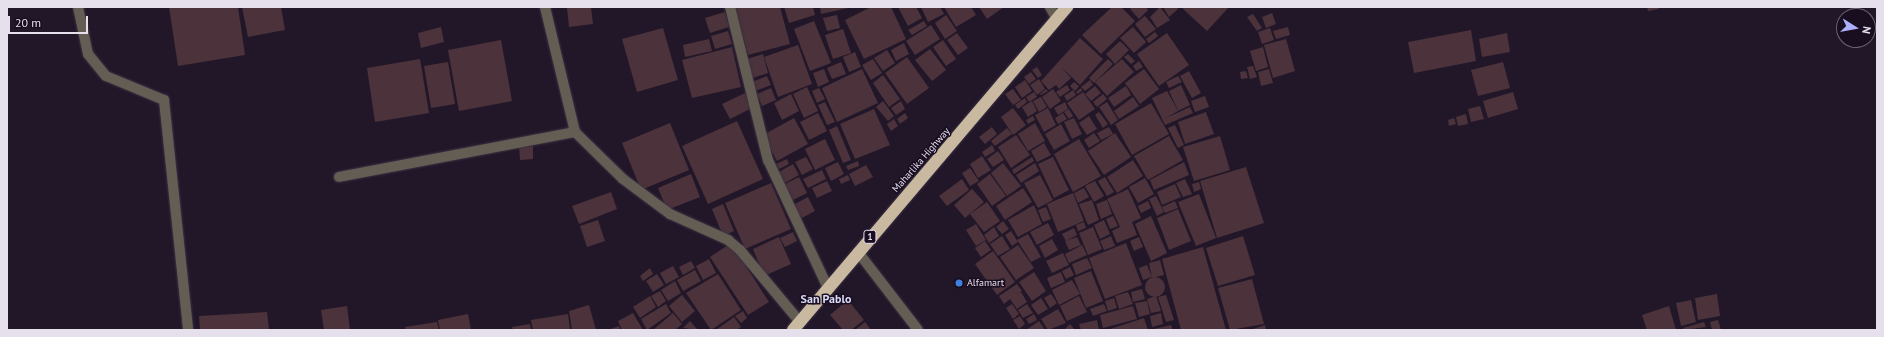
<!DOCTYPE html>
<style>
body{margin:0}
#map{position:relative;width:1884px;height:337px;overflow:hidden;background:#221729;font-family:"PT Sans",sans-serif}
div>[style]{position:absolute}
.building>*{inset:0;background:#4b323b}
.round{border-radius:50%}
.roads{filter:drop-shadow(0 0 1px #3d3344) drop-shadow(0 0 1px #3d3344)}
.lane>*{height:10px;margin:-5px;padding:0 5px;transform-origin:5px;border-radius:5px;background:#645d54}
.street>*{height:10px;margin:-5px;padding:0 5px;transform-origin:5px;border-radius:5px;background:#645d54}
.highway>*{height:12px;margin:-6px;padding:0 6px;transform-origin:6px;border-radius:6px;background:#cab9a1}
.dots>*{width:11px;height:11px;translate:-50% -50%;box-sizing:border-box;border:2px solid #190e20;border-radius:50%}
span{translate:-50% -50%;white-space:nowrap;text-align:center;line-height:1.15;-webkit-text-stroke:3px #190e20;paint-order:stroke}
.shield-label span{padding:1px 3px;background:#190e20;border:1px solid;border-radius:3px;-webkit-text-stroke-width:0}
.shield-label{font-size:9px;color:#e6dfec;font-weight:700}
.street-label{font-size:10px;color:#e6dfec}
.poi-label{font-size:10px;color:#e6dfec}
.left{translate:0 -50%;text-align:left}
.quarter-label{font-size:12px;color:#dadcfa;font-weight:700}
.frame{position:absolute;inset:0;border:8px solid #e6dfec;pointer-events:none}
.north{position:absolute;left:1836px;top:8px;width:40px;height:40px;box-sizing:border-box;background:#190e20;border:1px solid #6b6272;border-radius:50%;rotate:101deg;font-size:11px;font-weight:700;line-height:16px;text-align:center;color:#e6dfec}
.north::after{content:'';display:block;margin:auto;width:14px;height:18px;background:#acaffb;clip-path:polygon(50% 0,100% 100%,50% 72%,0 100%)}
.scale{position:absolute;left:8px;top:16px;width:80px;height:18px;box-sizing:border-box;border:2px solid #e6dfec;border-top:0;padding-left:5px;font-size:12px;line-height:14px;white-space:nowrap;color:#e6dfec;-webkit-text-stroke:3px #190e20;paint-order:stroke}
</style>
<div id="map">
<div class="building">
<div style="clip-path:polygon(169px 7px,238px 7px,245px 55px,178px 66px)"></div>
<div style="clip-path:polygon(242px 7px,281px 7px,285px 30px,248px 37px)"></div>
<div style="clip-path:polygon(591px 7px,593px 24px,569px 27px,567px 8px)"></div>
<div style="clip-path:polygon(735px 7px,780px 7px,790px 44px,748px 55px)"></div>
<div style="clip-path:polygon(784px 7px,813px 7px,815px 15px,789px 23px)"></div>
<div style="clip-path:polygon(820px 7px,848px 7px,848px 8px,821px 14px)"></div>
<div style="clip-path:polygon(871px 7px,891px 7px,906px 39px,864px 59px,845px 20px)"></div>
<div style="clip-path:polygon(898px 7px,916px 7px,922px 18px,908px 26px)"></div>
<div style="clip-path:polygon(921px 7px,940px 7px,944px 14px,928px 22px)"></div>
<div style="clip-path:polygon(944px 7px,971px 7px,976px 15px,956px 27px)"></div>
<div style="clip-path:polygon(979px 7px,1004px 7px,987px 19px)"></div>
<div style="clip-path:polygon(1112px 7px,1121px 7px,1135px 21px,1101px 54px,1082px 35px)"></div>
<div style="clip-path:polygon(1132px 7px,1146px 7px,1148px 10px,1139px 19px,1130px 9px)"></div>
<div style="clip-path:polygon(1160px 7px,1170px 20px,1157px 28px,1150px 17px)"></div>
<div style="clip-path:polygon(1163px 7px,1176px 7px,1178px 9px,1169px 17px)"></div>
<div style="clip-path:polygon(1181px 7px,1229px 7px,1207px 31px)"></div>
<div style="clip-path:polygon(1647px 7px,1658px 7px,1659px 9px,1648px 11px)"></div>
<div style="clip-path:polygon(725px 12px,729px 27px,710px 33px,705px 18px)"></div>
<div style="clip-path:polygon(1272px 13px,1276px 24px,1266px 28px,1262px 17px)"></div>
<div style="clip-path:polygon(1253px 14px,1262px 28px,1257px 31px,1247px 17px)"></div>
<div style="clip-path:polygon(837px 15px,840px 28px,827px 31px,823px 18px)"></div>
<div style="clip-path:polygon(946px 15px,957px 31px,945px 39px,935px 23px)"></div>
<div style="clip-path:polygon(1145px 16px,1156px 29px,1145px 37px,1135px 24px)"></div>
<div style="clip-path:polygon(814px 21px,831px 63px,810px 71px,794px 29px)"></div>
<div style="clip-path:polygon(924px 21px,927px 26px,912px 35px,908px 30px)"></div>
<div style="clip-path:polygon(931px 25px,940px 39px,915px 55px,906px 41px)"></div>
<div style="clip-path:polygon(441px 27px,444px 42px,421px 48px,418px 33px)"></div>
<div style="clip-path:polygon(1133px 27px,1146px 42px,1134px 53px,1120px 38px)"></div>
<div style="clip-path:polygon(1288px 27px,1290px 35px,1276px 39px,1273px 31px)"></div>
<div style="clip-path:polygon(663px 28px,678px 80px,637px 92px,622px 39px)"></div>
<div style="clip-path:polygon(1270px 28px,1274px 40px,1262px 44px,1258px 32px)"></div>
<div style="clip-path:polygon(843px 29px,851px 53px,833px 59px,825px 35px)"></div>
<div style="clip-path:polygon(1471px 30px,1476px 61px,1414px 73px,1408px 42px)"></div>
<div style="clip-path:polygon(728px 31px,732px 44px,715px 49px,711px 36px)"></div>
<div style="clip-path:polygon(1155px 32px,1158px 36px,1149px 43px,1146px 39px)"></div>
<div style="clip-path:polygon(957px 33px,968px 48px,958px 55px,947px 40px)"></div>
<div style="clip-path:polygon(1167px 33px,1189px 65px,1159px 86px,1137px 54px)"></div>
<div style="clip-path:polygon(1507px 33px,1510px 52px,1482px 57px,1479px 39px)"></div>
<div style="clip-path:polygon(1080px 38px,1103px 59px,1080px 85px,1061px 67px,1071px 78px,1059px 89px,1056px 85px,1049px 90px,1041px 81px)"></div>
<div style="clip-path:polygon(709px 39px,712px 51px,685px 57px,683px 45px)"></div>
<div style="clip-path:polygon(1286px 39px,1295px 71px,1273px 78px,1264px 45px)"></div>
<div style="clip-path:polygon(501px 40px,512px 101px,459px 111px,448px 50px)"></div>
<div style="clip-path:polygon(943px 40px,956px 59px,946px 66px,933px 47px)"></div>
<div style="clip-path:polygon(1120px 41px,1129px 50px,1115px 64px,1106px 54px)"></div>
<div style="clip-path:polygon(904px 43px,909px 54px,896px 61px,891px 50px)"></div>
<div style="clip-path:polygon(798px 45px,812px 84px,778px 97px,764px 57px)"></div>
<div style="clip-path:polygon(732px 47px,741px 87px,692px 98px,682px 60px)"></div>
<div style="clip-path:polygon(1263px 47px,1268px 67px,1256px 71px,1250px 51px)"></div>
<div style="clip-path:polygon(930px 49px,946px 70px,932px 81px,915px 60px)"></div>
<div style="clip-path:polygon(887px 50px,895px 63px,883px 71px,874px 58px)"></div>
<div style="clip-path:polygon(855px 52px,861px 67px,849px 72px,843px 57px)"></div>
<div style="clip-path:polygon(763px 54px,768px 73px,750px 79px,744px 60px)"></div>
<div style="clip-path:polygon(1128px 54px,1135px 61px,1131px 64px,1124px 57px)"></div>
<div style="clip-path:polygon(907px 57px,929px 88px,907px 104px,885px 73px)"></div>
<div style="clip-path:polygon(420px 59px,429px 113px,375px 122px,367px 68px)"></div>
<div style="clip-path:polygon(873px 59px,882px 73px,871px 80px,862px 65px)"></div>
<div style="clip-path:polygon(1108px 59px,1113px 64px,1094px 83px,1089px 78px)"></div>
<div style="clip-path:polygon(1122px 59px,1134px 72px,1107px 96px,1095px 82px)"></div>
<div style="clip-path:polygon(1139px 61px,1143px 67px,1136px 71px,1133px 66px)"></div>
<div style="clip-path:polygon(448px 62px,455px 104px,431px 108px,424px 66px)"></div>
<div style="clip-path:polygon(841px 62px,846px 74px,832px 79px,827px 68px)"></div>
<div style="clip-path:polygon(1503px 62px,1510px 88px,1478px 96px,1471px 70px)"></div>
<div style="clip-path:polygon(1253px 66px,1257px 77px,1250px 79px,1247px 67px)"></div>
<div style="clip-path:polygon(1037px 67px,1042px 75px,1038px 78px,1032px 70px)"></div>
<div style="clip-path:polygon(824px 69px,829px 82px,818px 87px,813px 73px)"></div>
<div style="clip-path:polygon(862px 69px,878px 103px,837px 122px,822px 88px)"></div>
<div style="clip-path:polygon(1144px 69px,1159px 89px,1140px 104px,1125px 83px)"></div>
<div style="clip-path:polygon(1269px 69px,1273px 83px,1261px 86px,1258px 72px)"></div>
<div style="clip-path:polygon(1189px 71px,1201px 93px,1192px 98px,1180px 76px)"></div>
<div style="clip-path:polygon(1246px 71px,1248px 78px,1241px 79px,1240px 72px)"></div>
<div style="clip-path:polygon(1031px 72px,1036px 79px,1029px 84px,1024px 77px)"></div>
<div style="clip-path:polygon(883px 75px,900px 99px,889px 107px,873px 83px)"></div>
<div style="clip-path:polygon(767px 76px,771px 85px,755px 91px,752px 82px)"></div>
<div style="clip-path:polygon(1178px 76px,1182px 82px,1169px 88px,1166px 82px)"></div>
<div style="clip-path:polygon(1039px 79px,1045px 89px,1037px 95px,1030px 85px)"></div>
<div style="clip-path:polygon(1025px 80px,1032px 91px,1022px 98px,1015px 87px)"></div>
<div style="clip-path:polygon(1090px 80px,1093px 85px,1085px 91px,1081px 87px)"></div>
<div style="clip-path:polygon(1074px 82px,1079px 86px,1075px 91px,1070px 86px)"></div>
<div style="clip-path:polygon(1067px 85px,1070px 90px,1060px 97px,1056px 92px)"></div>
<div style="clip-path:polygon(1181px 85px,1190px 105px,1178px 111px,1169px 91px)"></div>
<div style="clip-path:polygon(1095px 86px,1101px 93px,1091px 101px,1085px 94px)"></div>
<div style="clip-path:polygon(1126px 86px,1131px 95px,1114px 107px,1108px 98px)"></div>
<div style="clip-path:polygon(807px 87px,818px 111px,804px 118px,793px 94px)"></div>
<div style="clip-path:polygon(771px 88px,776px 100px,762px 106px,757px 94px)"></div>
<div style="clip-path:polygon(819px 88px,825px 99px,817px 103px,812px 91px)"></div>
<div style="clip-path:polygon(1081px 88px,1082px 91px,1077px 94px,1076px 92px)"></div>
<div style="clip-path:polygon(1013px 89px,1021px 100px,1013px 105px,1005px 94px)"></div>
<div style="clip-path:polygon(1046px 89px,1048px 91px,1041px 95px,1040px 94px)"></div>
<div style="clip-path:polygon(1053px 89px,1061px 101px,1050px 109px,1042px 97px)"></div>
<div style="clip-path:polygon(1073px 90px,1076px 95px,1067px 101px,1064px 96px)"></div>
<div style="clip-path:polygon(1167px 91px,1178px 111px,1166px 118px,1190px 107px,1193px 113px,1165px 125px,1152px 98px)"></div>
<div style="clip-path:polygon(1034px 92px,1037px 97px,1029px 102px,1026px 97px)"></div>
<div style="clip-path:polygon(1083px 92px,1095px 109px,1079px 120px,1067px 103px)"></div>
<div style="clip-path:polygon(1513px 92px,1518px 109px,1488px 118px,1483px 101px)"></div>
<div style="clip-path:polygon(745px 93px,752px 108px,730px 119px,722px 104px)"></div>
<div style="clip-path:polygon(791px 94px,799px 111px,782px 120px,774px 103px)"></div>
<div style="clip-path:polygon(1103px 94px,1107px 99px,1097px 107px,1093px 102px)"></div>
<div style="clip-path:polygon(1205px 96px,1209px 107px,1195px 112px,1191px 101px)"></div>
<div style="clip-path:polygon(1041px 97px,1047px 107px,1039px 112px,1033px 101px)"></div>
<div style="clip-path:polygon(1133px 97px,1139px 106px,1119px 119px,1114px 111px)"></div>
<div style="clip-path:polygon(1025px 98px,1027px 102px,1018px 109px,1015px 105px)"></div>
<div style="clip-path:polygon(883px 101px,894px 116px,888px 121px,876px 107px)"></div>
<div style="clip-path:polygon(901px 101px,905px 109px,896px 115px,891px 108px)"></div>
<div style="clip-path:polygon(1032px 101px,1037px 111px,1028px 117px,1022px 107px)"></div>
<div style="clip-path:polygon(825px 102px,835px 122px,827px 125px,818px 105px)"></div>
<div style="clip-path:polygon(1065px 102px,1068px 109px,1058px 115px,1054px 108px)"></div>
<div style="clip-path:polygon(1107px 102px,1118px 120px,1111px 125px,1099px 107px)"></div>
<div style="clip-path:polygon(1151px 103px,1169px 134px,1132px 155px,1115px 124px)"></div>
<div style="clip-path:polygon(1480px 106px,1484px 119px,1471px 122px,1468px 109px)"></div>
<div style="clip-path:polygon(1013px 108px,1026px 125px,1013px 135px,1001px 117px)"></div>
<div style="clip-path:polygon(1048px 108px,1056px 125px,1044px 132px,1035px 115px)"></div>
<div style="clip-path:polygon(874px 109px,890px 145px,855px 159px,840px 124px)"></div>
<div style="clip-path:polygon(1069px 109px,1073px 116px,1069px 119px,1064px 112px)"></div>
<div style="clip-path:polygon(1099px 112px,1108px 124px,1103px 128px,1095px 115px)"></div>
<div style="clip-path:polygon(1206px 112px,1214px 134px,1185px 144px,1178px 122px)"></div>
<div style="clip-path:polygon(818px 113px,827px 131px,809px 140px,800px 122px)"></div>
<div style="clip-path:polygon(905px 113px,908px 118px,900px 124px,897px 119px)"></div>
<div style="clip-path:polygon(1063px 113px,1067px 119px,1058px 124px,1055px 118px)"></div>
<div style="clip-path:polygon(1466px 114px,1468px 124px,1458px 126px,1456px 117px)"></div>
<div style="clip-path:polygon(1033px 116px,1035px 120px,1028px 124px,1026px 120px)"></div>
<div style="clip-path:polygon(1089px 116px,1097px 129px,1087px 135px,1079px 123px)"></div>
<div style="clip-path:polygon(794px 118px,808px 144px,777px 161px,763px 135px)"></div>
<div style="clip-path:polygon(1074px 118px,1082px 134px,1072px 139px,1064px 122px)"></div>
<div style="clip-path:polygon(1454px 118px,1456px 124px,1449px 126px,1448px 120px)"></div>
<div style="clip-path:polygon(894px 119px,898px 126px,891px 131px,887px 124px)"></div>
<div style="clip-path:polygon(737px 121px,763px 179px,708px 204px,682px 146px)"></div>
<div style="clip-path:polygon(670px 123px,689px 170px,641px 190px,622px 143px)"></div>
<div style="clip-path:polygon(1035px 123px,1045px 141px,1028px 151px,1018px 134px)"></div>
<div style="clip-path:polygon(1061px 124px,1070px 141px,1054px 150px,1045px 134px)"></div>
<div style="clip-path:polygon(1175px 125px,1184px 145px,1178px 148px,1168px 128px)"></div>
<div style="clip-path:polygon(837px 126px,851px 160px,843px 163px,829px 130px)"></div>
<div style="clip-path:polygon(992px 127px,997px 134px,985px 144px,979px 137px)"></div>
<div style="clip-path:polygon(1109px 127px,1113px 134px,1101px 140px,1097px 133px)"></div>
<div style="clip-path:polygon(1007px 128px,1012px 134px,995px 146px,991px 141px)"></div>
<div style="clip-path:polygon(1094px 133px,1100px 141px,1089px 148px,1084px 140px)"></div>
<div style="clip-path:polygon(1115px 133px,1131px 157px,1104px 175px,1088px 151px)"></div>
<div style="clip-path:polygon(1016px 135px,1030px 155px,1011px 168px,998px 147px)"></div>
<div style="clip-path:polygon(1169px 136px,1183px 160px,1148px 180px,1134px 156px)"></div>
<div style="clip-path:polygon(1220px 136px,1230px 170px,1194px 181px,1183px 147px)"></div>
<div style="clip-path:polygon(825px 139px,835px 160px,815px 170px,805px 149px)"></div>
<div style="clip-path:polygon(1079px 139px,1101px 176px,1073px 192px,1054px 154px)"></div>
<div style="clip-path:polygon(1044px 143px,1051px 155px,1037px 162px,1031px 151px)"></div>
<div style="clip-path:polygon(992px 145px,995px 151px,985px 157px,982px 152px)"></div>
<div style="clip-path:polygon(533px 146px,533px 159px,520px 160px,519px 147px)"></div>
<div style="clip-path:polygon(998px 151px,1004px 160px,993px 167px,987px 159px)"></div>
<div style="clip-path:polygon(982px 156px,991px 170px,978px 178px,970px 164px)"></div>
<div style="clip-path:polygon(806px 157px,813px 169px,802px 175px,795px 162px)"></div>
<div style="clip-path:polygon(1032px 157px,1034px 161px,1014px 174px,1012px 170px)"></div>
<div style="clip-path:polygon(1053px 157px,1069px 190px,1054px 198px,1038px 164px)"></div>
<div style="clip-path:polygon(787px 159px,789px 164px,779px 169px,776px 164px)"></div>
<div style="clip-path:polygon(1133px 160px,1143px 176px,1117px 193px,1107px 177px)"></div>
<div style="clip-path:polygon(858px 161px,859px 166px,848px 170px,846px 166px)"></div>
<div style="clip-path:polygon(838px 162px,844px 174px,831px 181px,825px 168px)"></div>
<div style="clip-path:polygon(1184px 162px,1189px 175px,1154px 190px,1150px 180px)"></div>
<div style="clip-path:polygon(1003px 163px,1021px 186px,1007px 196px,991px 173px)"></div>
<div style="clip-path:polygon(1035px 163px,1039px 171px,1021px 183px,1016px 175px)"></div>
<div style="clip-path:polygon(793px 164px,799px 175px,783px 184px,777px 173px)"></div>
<div style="clip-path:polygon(866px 165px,873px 177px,855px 186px,849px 174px)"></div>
<div style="clip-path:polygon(1246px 167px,1264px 223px,1217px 238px,1200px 181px)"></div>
<div style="clip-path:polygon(970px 168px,979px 181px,970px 186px,962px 173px)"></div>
<div style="clip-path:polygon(822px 170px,826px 179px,808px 188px,803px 179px)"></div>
<div style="clip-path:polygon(691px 174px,700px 197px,667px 210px,658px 188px)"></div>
<div style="clip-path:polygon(990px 174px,1006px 196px,992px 206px,977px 184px)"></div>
<div style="clip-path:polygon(848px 175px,850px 180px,841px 184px,839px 179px)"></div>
<div style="clip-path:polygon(1040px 175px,1053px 200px,1038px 208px,1024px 183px)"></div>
<div style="clip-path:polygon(799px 177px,807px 193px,791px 201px,783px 185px)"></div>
<div style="clip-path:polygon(1105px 177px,1114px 192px,1107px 196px,1098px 181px)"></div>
<div style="clip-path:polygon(1145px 178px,1154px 194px,1138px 203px,1129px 187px)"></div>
<div style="clip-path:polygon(962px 179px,969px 190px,947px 206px,939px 196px)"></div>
<div style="clip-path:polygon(1185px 179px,1192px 194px,1183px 197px,1176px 183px)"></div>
<div style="clip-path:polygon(827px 181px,832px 191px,817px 198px,812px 188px)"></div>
<div style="clip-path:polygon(1095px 181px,1104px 196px,1094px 202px,1085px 186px)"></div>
<div style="clip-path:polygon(1199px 182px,1201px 189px,1194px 192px,1192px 184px)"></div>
<div style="clip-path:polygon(771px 183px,791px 229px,745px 249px,725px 203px)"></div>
<div style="clip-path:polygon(1175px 184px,1181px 197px,1162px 205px,1157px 192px)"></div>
<div style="clip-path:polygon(1023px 188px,1032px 202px,1005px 220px,996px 206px)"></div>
<div style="clip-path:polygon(1084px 188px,1089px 197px,1078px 203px,1074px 193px)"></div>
<div style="clip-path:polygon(972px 189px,984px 202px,965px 218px,954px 205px)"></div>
<div style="clip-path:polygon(1128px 189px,1141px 218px,1132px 222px,1137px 235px,1117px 243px,1112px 231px,1120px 227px,1107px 199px)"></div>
<div style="clip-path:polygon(611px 192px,617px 209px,579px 224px,572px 206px)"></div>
<div style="clip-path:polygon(1073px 193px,1084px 221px,1058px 232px,1047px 204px)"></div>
<div style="clip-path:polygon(1199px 194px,1216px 238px,1196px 246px,1178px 202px)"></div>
<div style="clip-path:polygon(1156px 196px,1164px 212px,1157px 216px,1149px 199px)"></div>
<div style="clip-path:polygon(808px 197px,815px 211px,800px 219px,793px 205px)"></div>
<div style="clip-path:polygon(1092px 200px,1099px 220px,1088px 225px,1079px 204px)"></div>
<div style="clip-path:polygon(1107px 200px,1112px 214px,1101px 219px,1096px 204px)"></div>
<div style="clip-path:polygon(1148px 201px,1151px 208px,1141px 213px,1138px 206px)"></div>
<div style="clip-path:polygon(1175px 201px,1178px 208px,1165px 213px,1162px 207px)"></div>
<div style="clip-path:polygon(987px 202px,1000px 221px,984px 232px,970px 214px)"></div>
<div style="clip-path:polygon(723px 204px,734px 231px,723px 236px,712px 209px)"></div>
<div style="clip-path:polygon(1034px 205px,1042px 224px,1018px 237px,1008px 220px)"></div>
<div style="clip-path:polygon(1046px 207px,1051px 219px,1043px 222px,1038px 210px)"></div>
<div style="clip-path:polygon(1178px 209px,1191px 241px,1169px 250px,1157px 218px)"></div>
<div style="clip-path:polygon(1113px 216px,1118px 226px,1110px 229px,1106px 219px)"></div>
<div style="clip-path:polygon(1151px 216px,1167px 253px,1151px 261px,1135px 224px)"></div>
<div style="clip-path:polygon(598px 220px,605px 241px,587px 247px,580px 226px)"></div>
<div style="clip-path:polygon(1104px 220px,1110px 234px,1100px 239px,1094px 225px)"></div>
<div style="clip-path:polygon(1003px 221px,1009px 229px,1002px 234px,996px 227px)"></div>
<div style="clip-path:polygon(1084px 222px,1086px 228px,1078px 231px,1076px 225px)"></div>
<div style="clip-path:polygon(1048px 223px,1054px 235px,1037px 245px,1030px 232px)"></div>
<div style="clip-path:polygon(976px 224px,986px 240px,976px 246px,966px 230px)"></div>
<div style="clip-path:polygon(994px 227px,999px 236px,989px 243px,984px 235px)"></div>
<div style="clip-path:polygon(1093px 227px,1102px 249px,1088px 255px,1079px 233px)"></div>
<div style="clip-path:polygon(1074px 228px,1077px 235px,1066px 241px,1062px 234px)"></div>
<div style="clip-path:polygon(1011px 231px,1018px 242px,1012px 246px,1005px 235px)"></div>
<div style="clip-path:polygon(793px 232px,797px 241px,785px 247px,780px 238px)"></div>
<div style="clip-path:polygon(1028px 234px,1041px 257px,1031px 262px,1017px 240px)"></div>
<div style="clip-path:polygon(1002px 236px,1010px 249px,998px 256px,990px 244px)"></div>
<div style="clip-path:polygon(1111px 236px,1115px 246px,1104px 250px,1100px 241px)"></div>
<div style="clip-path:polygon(1243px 236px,1255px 275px,1218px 286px,1206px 248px)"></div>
<div style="clip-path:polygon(779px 237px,791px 264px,764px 276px,753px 249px)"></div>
<div style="clip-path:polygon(1077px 237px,1081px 245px,1069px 250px,1065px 241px)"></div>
<div style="clip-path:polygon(1139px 237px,1143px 247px,1134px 251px,1130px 241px)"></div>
<div style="clip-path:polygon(1052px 239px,1058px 250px,1045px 258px,1039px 246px)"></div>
<div style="clip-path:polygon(985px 241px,991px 250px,981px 257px,975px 248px)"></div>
<div style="clip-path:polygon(731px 243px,769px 302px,748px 315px,710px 257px)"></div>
<div style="clip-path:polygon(1126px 243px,1142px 285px,1105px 299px,1089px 258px)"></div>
<div style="clip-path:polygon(1018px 245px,1034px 268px,1016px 280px,1000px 257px)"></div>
<div style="clip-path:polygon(1082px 245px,1087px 255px,1069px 263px,1065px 254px)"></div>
<div style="clip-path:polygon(1203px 247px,1226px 330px,1181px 330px,1162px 259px)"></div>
<div style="clip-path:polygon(993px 251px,1015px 282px,997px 295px,975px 264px)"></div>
<div style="clip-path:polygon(1063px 253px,1069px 265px,1052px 273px,1046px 261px)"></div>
<div style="clip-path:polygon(1087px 258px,1092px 268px,1076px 275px,1072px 264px)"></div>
<div style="clip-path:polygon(709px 259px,716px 273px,703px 280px,696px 266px)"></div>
<div style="clip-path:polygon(1160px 260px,1164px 275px,1152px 278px,1149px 263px)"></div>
<div style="clip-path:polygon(691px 261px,695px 268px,683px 275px,679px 267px)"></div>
<div style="clip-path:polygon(1147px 265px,1152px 277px,1143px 280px,1139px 268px)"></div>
<div style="clip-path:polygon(673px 266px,679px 277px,666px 284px,660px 273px)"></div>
<div style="clip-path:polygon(1070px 267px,1074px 275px,1066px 279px,1062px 271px)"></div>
<div style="clip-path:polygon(650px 268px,653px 274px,643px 281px,640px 276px)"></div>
<div style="clip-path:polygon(695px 270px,701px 281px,683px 291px,677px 280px)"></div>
<div style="clip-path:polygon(1091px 271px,1103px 301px,1086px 308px,1074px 278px)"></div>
<div style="clip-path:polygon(1034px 272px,1046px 291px,1032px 301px,1019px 282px)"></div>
<div style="clip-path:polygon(1061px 272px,1065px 282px,1051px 288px,1047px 278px)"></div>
<div style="clip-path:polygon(657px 274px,664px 285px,653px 292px,646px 281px)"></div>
<div style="clip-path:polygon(718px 274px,741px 310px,711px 330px,686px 293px)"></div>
<div class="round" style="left:1145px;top:277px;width:20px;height:20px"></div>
<div style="clip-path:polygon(1252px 279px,1264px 324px,1230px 330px,1218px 288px)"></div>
<div style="clip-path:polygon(1072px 280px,1080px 294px,1059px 305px,1052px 290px)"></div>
<div style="clip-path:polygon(675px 281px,681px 293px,668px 301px,661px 290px)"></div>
<div style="clip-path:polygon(1017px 284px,1022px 291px,1017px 294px,1021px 292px,1027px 302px,1017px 309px,1010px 299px,1004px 304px,999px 296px)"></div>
<div style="clip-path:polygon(1142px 289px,1145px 299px,1133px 302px,1131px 292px)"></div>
<div style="clip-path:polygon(660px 291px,666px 301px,658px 307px,651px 296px)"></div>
<div style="clip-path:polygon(1128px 292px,1133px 304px,1119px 309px,1115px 296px)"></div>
<div style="clip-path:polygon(1051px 294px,1057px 303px,1050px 308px,1044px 298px)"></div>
<div style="clip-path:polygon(1717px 294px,1720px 316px,1698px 320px,1695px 298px)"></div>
<div style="clip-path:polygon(682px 295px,695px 311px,682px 322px,669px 306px)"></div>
<div style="clip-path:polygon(1166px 295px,1174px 320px,1166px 322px,1158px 297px)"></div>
<div style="clip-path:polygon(650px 296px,656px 307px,640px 318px,633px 307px)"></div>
<div style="clip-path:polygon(1079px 296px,1087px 312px,1067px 321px,1060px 306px)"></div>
<div style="clip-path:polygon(1156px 296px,1161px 311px,1151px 313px,1147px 299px)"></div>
<div style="clip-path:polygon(1041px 298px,1048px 309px,1038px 315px,1031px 305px)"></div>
<div style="clip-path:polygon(1114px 298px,1117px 308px,1108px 311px,1105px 301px)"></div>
<div style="clip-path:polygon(848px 300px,864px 320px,851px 330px,843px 330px,830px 315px)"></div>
<div style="clip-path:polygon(1691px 300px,1696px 322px,1681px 326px,1676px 303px)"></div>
<div style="clip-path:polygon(1147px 301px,1150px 314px,1139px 317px,1135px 303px)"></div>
<div style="clip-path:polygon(666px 304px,671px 313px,647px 330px,641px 319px)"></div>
<div style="clip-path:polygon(1012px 304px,1019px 314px,1013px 319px,1006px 308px)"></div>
<div style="clip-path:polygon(1027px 304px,1033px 313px,1023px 318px,1018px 310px)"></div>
<div style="clip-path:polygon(1104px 304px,1107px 311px,1093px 316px,1090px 309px)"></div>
<div style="clip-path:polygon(589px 305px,596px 330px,572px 330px,569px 311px)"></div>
<div style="clip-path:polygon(347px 306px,350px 330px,324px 330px,321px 310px)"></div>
<div style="clip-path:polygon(1133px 306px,1137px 319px,1103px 328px,1100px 315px)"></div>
<div style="clip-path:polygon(1669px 306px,1676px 330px,1647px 330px,1642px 315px)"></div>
<div style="clip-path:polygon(1058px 309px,1066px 323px,1048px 330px,1041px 319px)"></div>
<div style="clip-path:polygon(743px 311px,747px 318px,741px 323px,735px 316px)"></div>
<div style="clip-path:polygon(267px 312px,269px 330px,200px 330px,199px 316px)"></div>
<div style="clip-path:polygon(633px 313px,643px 330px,622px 330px,618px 321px)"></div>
<div style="clip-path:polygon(673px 313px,682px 324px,675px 330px,653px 330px)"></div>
<div style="clip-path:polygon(1161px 313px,1163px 324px,1152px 327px,1150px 316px)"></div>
<div style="clip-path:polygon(468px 314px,471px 330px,440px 330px,438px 320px)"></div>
<div style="clip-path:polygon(568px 314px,570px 330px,533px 330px,531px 320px)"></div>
<div style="clip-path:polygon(1034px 314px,1037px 320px,1029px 324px,1026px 319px)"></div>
<div style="clip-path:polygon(1020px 316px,1025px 324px,1019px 329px,1013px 320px)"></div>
<div style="clip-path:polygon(734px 317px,741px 327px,736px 330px,716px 330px)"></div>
<div style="clip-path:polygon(1144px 318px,1148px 330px,1107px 330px)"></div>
<div style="clip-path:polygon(1097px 320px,1099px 330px,1081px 330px,1079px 324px)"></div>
<div style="clip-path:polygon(1718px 320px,1721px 330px,1712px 330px,1710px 322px)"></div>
<div style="clip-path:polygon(690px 321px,698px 330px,683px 328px)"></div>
<div style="clip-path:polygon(1039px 321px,1045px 330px,1026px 330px)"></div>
<div style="clip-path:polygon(437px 322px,439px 330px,406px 330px,405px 327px)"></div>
<div style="clip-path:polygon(865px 322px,871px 330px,855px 330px)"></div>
<div style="clip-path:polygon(1704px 322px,1706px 327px,1684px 330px,1683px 328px)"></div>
<div style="clip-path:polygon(530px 324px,531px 330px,513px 330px,512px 327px)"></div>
<div style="clip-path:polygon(1070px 324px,1075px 330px,1064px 330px)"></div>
<div style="clip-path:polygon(1171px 325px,1173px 330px,1154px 330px,1154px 329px)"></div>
<div style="clip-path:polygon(1265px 325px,1266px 330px,1250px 330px)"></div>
<div style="clip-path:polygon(619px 326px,620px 330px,608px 330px)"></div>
</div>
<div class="roads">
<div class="lane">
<div style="left:1050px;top:7px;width:14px;rotate:60deg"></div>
</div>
<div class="street">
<div style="left:78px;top:7px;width:48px;rotate:78deg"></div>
<div style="left:88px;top:54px;width:28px;rotate:51deg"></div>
<div style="left:106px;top:76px;width:63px;rotate:22.5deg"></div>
<div style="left:164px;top:100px;width:231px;rotate:84deg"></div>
<div style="left:545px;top:7px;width:129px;rotate:76.5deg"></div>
<div style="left:575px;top:132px;width:67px;rotate:44.4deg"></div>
<div style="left:623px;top:179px;width:59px;rotate:36.7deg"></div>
<div style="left:670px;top:214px;width:64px;rotate:24.1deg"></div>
<div style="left:728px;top:240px;width:16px;rotate:40deg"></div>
<div style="left:740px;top:250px;width:94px;rotate:50.2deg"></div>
<div style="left:730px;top:7px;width:158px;rotate:76.1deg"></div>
<div style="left:768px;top:160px;width:141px;rotate:64.9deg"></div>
<div style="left:339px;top:177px;width:240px;rotate:-10.8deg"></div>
<div style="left:858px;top:252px;width:98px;rotate:52.4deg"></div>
</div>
<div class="highway">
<div style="left:793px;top:330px;width:424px;rotate:-49.7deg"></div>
</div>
</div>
<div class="dots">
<div style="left:959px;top:283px;background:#3f7fe0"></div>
</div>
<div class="shield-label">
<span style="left:870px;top:237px">1</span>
</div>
<div class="street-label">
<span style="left:921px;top:160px;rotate:-49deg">Maharlika Highway</span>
</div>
<div class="poi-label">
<span class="left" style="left:967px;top:283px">Alfamart</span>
</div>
<div class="quarter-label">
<span style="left:826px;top:299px">San Pablo</span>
</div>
<div class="frame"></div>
<div class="north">N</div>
<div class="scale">20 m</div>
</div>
